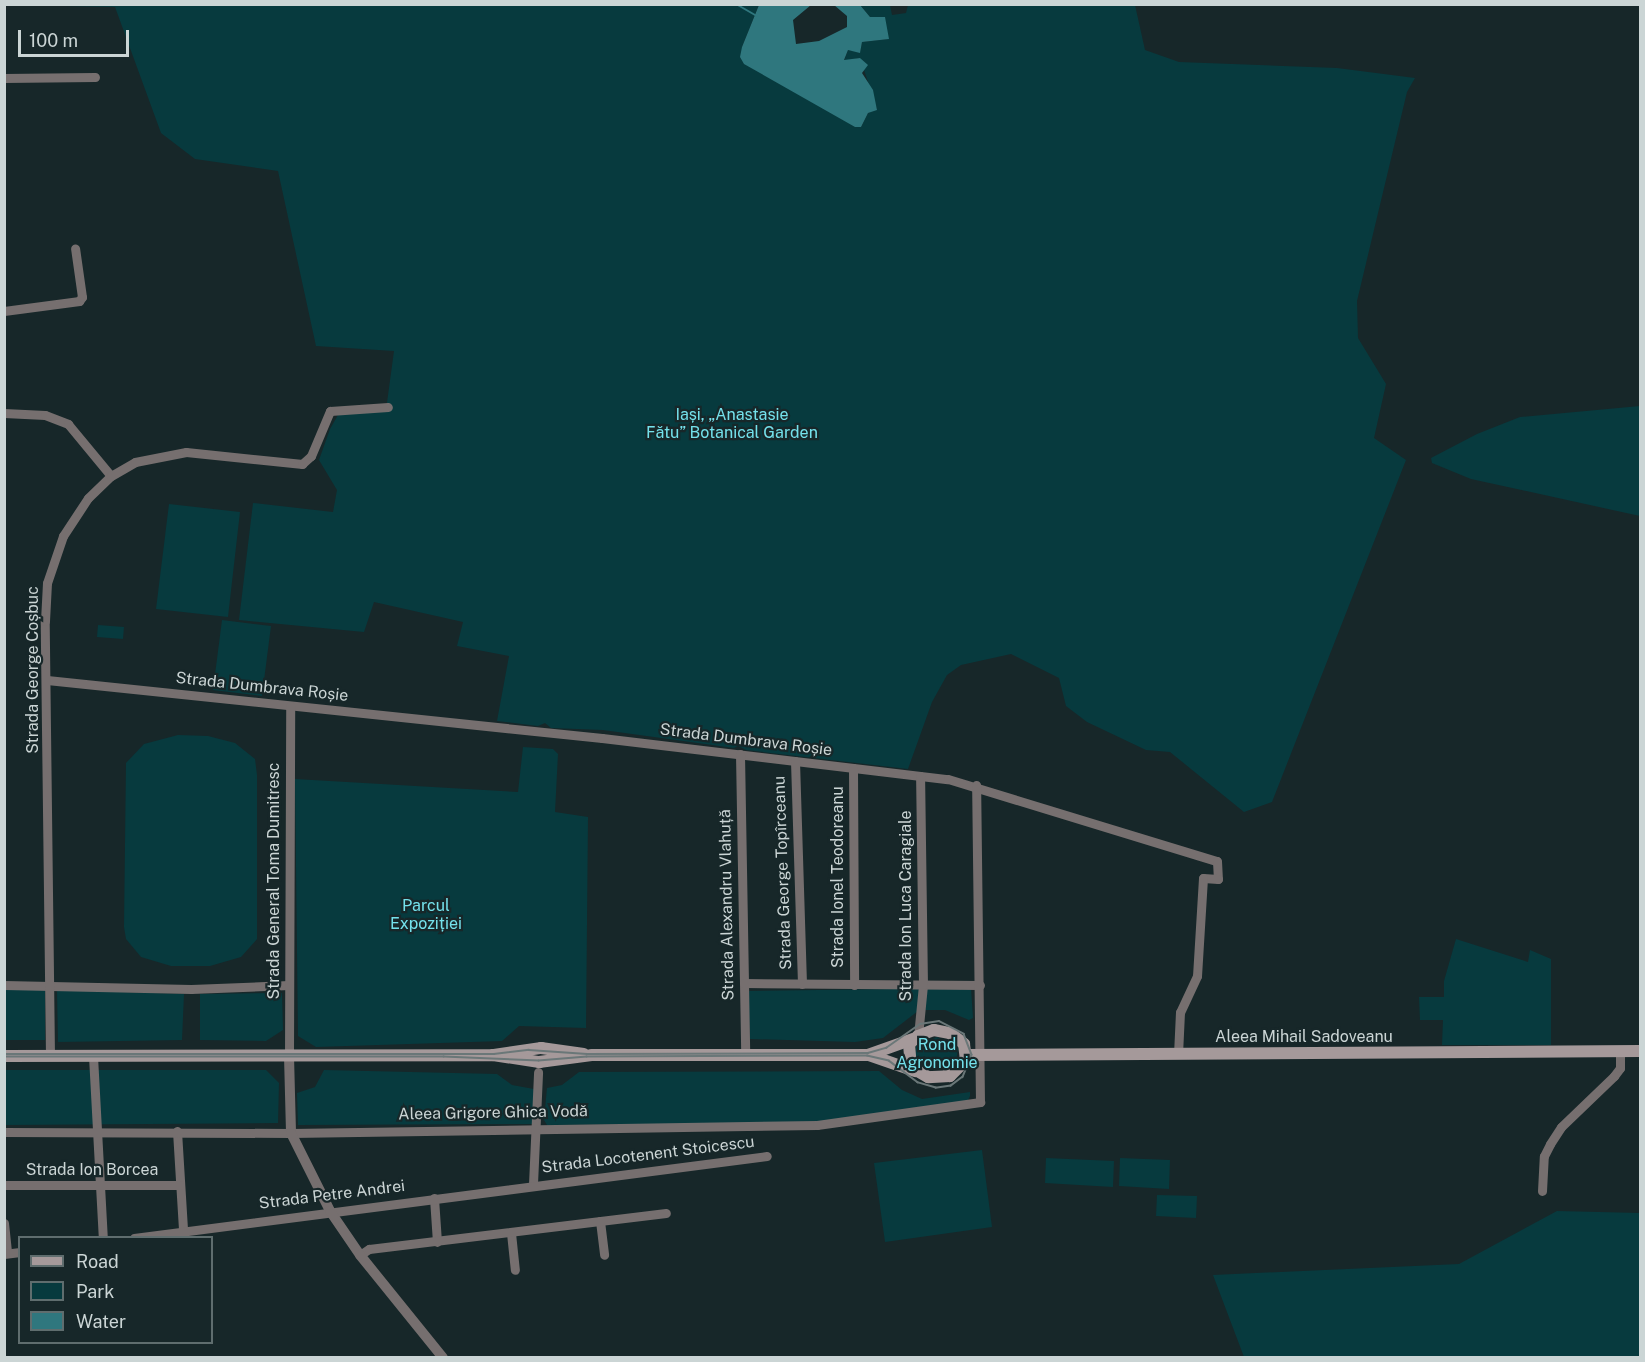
<!DOCTYPE html>
<meta charset="utf-8">
<style>
body{margin:0}
#map{position:relative;width:1645px;height:1362px;overflow:hidden;background:#172729;font-family:"Public Sans",sans-serif}
div>[style]{position:absolute}
.green>*{inset:0;background:#073a3e}
.water>*{inset:0;background:#2f777e}
.stream>*{height:2px;margin:-1px;padding:0 1px;transform-origin:1px;border-radius:1px;background:#2f777e}
.minor>*{height:9px;margin:-4.5px;padding:0 4.5px;transform-origin:4.5px;border-radius:4.5px;background:#766f6f}
.tertiary>*{height:10px;margin:-5px;padding:0 5px;transform-origin:5px;border-radius:5px;background:#766f6f}
.secondary>*{height:12px;margin:-6px;padding:0 6px;transform-origin:6px;border-radius:6px;background:#a5999a}
.tram>*{height:1.5px;margin:-0.75px;padding:0 0.75px;transform-origin:0.75px;border-radius:0.75px;background:#6a7778}
span{translate:-50% -50%;white-space:nowrap;text-align:center;line-height:1.15;-webkit-text-stroke:4.5px #172729;paint-order:stroke}
.park-label{font-size:16px;color:#74e1eb}
.street-label{font-size:16px;color:#cbd5d5}
.frame{position:absolute;inset:0;border:6px solid #cbd5d5;pointer-events:none}
.legend{position:absolute;left:18px;top:1236px;width:195px;height:108px;box-sizing:border-box;background:#172729;border:2px solid #5f6d6e;margin:0;padding:8px 10px;list-style:none;font-size:18px;color:#cbd5d5}
.legend li{display:flex;align-items:center;gap:12px;height:30px}
.legend b{width:30px;border:2px solid #5f6d6e}
.scale{position:absolute;left:18px;top:30px;width:111px;height:27px;box-sizing:border-box;border:3px solid #cbd5d5;border-top:0;padding-left:8px;font-size:18px;line-height:21px;white-space:nowrap;color:#cbd5d5;-webkit-text-stroke:4px #172729;paint-order:stroke}
</style>
<div id="map">
<div class="green">
<div style="clip-path:polygon(14px 5px,759px 5px,742px 47px,855px 127px,861px 127px,868px 113px,877px 109px,860px 58px,844px 61px,848px 50px,860px 52px,862px 42px,888px 39px,878px 18px,870px 17px,860px 5px,890px 5px,892px 15px,906px 13px,908px 5px,1135px 5px,1145px 50px,1179px 62px,1337px 68px,1415px 78px,1407px 92px,1357px 301px,1358px 338px,1386px 384px,1374px 438px,1406px 460px,1272px 802px,1244px 812px,1170px 752px,1146px 750px,1087px 722px,1066px 706px,1059px 678px,1011px 654px,961px 665px,947px 675px,932px 702px,908px 769px,746px 750px,738px 746px,734px 748px,603px 730px,551px 728px,545px 723px,538px 726px,497px 721px,509px 656px,457px 646px,463px 622px,374px 602px,364px 632px,239px 620px,253px 503px,333px 512px,337px 490px,319px 460px,330px 429px,338px 415px,344px 413px,386px 410px,394px 351px,316px 346px,278px 171px,195px 159px,161px 133px,115px 7px)"></div>
<div style="clip-path:polygon(1640px 406px,1640px 516px,1471px 479px,1432px 463px,1431px 458px,1477px 434px,1520px 417px)"></div>
<div style="clip-path:polygon(169px 504px,240px 512px,228px 617px,156px 609px)"></div>
<div style="clip-path:polygon(222px 620px,271px 626px,262px 696px,213px 690px)"></div>
<div style="clip-path:polygon(98px 625px,124px 627px,123px 639px,97px 637px)"></div>
<div style="clip-path:polygon(178px 735px,208px 736px,235px 743px,255px 759px,257px 775px,257px 939px,241px 957px,210px 966px,171px 966px,141px 957px,126px 939px,124px 927px,126px 763px,144px 744px)"></div>
<div style="clip-path:polygon(523px 747px,553px 749px,558px 754px,555px 812px,588px 817px,586px 1028px,519px 1026px,502px 1041px,316px 1047px,298px 1036px,295px 779px,518px 792px)"></div>
<div style="clip-path:polygon(1456px 939px,1528px 962px,1530px 950px,1551px 959px,1551px 1045px,1442px 1045px,1443px 1020px,1420px 1020px,1419px 997px,1444px 997px,1444px 981px)"></div>
<div style="clip-path:polygon(971px 988px,973px 1018px,969px 1020px,945px 1010px,925px 1010px,918px 1011px,883px 1038px,855px 1042px,750px 1039px,748px 991px)"></div>
<div style="clip-path:polygon(5px 990px,45px 990px,45px 1040px,5px 1040px)"></div>
<div style="clip-path:polygon(57px 990px,184px 994px,182px 1040px,58px 1042px)"></div>
<div style="clip-path:polygon(282px 993px,283px 1030px,266px 1041px,200px 1040px,200px 994px)"></div>
<div style="clip-path:polygon(937px 1037px,958px 1048px,956px 1063px,945px 1070px,926px 1069px,915px 1058px,916px 1046px)"></div>
<div style="clip-path:polygon(4px 1070px,266px 1070px,279px 1083px,278px 1123px,5px 1125px)"></div>
<div style="clip-path:polygon(324px 1070px,497px 1074px,512px 1085px,534px 1089px,532px 1124px,298px 1125px,297px 1093px,315px 1087px)"></div>
<div style="clip-path:polygon(879px 1071px,902px 1090px,922px 1099px,970px 1092px,970px 1096px,967px 1102px,813px 1123px,547px 1125px,544px 1120px,547px 1088px,562px 1085px,579px 1072px)"></div>
<div style="clip-path:polygon(982px 1150px,992px 1227px,885px 1242px,874px 1163px)"></div>
<div style="clip-path:polygon(1046px 1158px,1114px 1161px,1113px 1187px,1045px 1183px)"></div>
<div style="clip-path:polygon(1120px 1158px,1170px 1160px,1169px 1189px,1119px 1186px)"></div>
<div style="clip-path:polygon(1157px 1195px,1197px 1196px,1196px 1218px,1156px 1216px)"></div>
<div style="clip-path:polygon(1557px 1211px,1640px 1213px,1640px 1357px,1244px 1357px,1213px 1275px,1459px 1264px)"></div>
</div>
<div class="water">
<div style="clip-path:polygon(759px 5px,811px 5px,793px 20px,796px 44px,819px 41px,847px 27px,847px 16px,834px 5px,860px 5px,870px 17px,885px 17px,889px 39px,862px 42px,860px 53px,848px 50px,844px 60px,860px 58px,868px 65px,862px 73px,873px 90px,877px 110px,868px 113px,861px 127px,855px 127px,744px 64px,740px 57px,742px 47px)"></div>
</div>
<div class="stream">
<div style="left:736px;top:4px;width:24px;rotate:30deg"></div>
</div>
<div class="minor">
<div style="left:4px;top:78px;width:91px;rotate:-0.6deg"></div>
<div style="left:4px;top:311px;width:76px;rotate:-7.6deg"></div>
<div style="left:79px;top:301px;width:5px;rotate:-53deg"></div>
<div style="left:82px;top:297px;width:49px;rotate:-98.1deg"></div>
<div style="left:4px;top:413px;width:41px;rotate:2.8deg"></div>
<div style="left:45px;top:415px;width:25px;rotate:21deg"></div>
<div style="left:68px;top:424px;width:67px;rotate:50.4deg"></div>
<div style="left:47px;top:680px;width:558px;rotate:5.97deg"></div>
<div style="left:602px;top:738px;width:348px;rotate:6.8deg"></div>
<div style="left:948px;top:779px;width:281px;rotate:17deg"></div>
<div style="left:1217px;top:861px;width:18px;rotate:87deg"></div>
<div style="left:1218px;top:879px;width:15px;rotate:-176deg"></div>
<div style="left:1203px;top:878px;width:98px;rotate:93.5deg"></div>
<div style="left:1197px;top:976px;width:40px;rotate:115deg"></div>
<div style="left:1180px;top:1012px;width:42px;rotate:92.7deg"></div>
<div style="left:740px;top:754px;width:301px;rotate:89deg"></div>
<div style="left:795px;top:761px;width:223px;rotate:88.2deg"></div>
<div style="left:853px;top:768px;width:217px;rotate:89.7deg"></div>
<div style="left:744px;top:983px;width:236px;rotate:0.5deg"></div>
<div style="left:4px;top:985px;width:187px;rotate:1.2deg"></div>
<div style="left:191px;top:989px;width:98px;rotate:-2.3deg"></div>
<div style="left:918px;top:1036px;width:51px;rotate:-84.4deg"></div>
<div style="left:923px;top:985px;width:209px;rotate:-90.8deg"></div>
<div style="left:50px;top:1056px;width:435px;rotate:-90.7deg"></div>
<div style="left:45px;top:621px;width:38px;rotate:-87deg"></div>
<div style="left:47px;top:583px;width:50px;rotate:-71.2deg"></div>
<div style="left:63px;top:536px;width:45px;rotate:-56.7deg"></div>
<div style="left:88px;top:498px;width:32px;rotate:-44deg"></div>
<div style="left:111px;top:476px;width:28px;rotate:-30deg"></div>
<div style="left:135px;top:462px;width:52px;rotate:-11.1deg"></div>
<div style="left:186px;top:452px;width:117px;rotate:5.9deg"></div>
<div style="left:302px;top:464px;width:12px;rotate:-42deg"></div>
<div style="left:311px;top:456px;width:49px;rotate:-67.1deg"></div>
<div style="left:330px;top:411px;width:58px;rotate:-3.9deg"></div>
<div style="left:93px;top:1056px;width:182px;rotate:86.9deg"></div>
<div style="left:289px;top:1056px;width:350px;rotate:-89.8deg"></div>
<div style="left:177px;top:1131px;width:99px;rotate:86.5deg"></div>
<div style="left:4px;top:1132px;width:287px;rotate:0.2deg"></div>
<div style="left:291px;top:1133px;width:526px;rotate:-0.87deg"></div>
<div style="left:817px;top:1125px;width:165px;rotate:-8deg"></div>
<div style="left:980px;top:1102px;width:317px;rotate:-90.7deg"></div>
<div style="left:533px;top:1184px;width:112px;rotate:-87.4deg"></div>
<div style="left:4px;top:1185px;width:175px"></div>
<div style="left:1542px;top:1191px;width:35px;rotate:-87deg"></div>
<div style="left:1544px;top:1156px;width:13px;rotate:-63deg"></div>
<div style="left:1550px;top:1144px;width:20px;rotate:-57deg"></div>
<div style="left:1561px;top:1127px;width:74px;rotate:-43.9deg"></div>
<div style="left:1614px;top:1076px;width:10px;rotate:-53deg"></div>
<div style="left:1620px;top:1068px;width:15px;rotate:-90deg"></div>
<div style="left:434px;top:1198px;width:44px;rotate:86.1deg"></div>
<div style="left:600px;top:1221px;width:34px;rotate:83deg"></div>
<div style="left:4px;top:1223px;width:30px;rotate:84deg"></div>
<div style="left:511px;top:1233px;width:37px;rotate:84deg"></div>
<div style="left:134px;top:1238px;width:638px;rotate:-7.38deg"></div>
<div style="left:4px;top:1254px;width:16px;rotate:-7deg"></div>
<div style="left:360px;top:1255px;width:11px;rotate:-34deg"></div>
<div style="left:369px;top:1249px;width:299px;rotate:-6.9deg"></div>
</div>
<div class="tertiary">
<div style="left:289px;top:1056px;width:77px;rotate:88.5deg"></div>
<div style="left:291px;top:1133px;width:87px;rotate:63.4deg"></div>
<div style="left:330px;top:1211px;width:53px;rotate:55.7deg"></div>
<div style="left:360px;top:1255px;width:132px;rotate:51.1deg"></div>
</div>
<div class="secondary">
<div style="left:934px;top:1030px;width:16px;rotate:11deg"></div>
<div style="left:950px;top:1033px;width:18px;rotate:38deg"></div>
<div style="left:964px;top:1044px;width:16px;rotate:83deg"></div>
<div style="left:966px;top:1060px;width:23px;rotate:135deg"></div>
<div style="left:950px;top:1076px;width:22px;rotate:177deg"></div>
<div style="left:928px;top:1077px;width:20px;rotate:-150deg"></div>
<div style="left:911px;top:1067px;width:23px;rotate:-95deg"></div>
<div style="left:909px;top:1044px;width:12px;rotate:-42deg"></div>
<div style="left:918px;top:1036px;width:17px;rotate:-21deg"></div>
<div style="left:494px;top:1055px;width:48px;rotate:-8.5deg"></div>
<div style="left:541px;top:1048px;width:43px;rotate:7.9deg"></div>
<div style="left:869px;top:1055px;width:49px;rotate:19.2deg"></div>
<div style="left:967px;top:1055px;width:673px;rotate:-0.34deg"></div>
<div style="left:4px;top:1056px;width:489px;rotate:-0.1deg"></div>
<div style="left:493px;top:1055px;width:47px;rotate:8.7deg"></div>
<div style="left:539px;top:1062px;width:53px;rotate:-7.5deg"></div>
<div style="left:592px;top:1055px;width:276px"></div>
<div style="left:868px;top:1055px;width:48px;rotate:-19.6deg"></div>
</div>
<div class="tram">
<div style="left:4px;top:1054px;width:490px"></div>
<div style="left:494px;top:1054px;width:35px;rotate:-7deg"></div>
<div style="left:529px;top:1050px;width:58px;rotate:3.9deg"></div>
<div style="left:587px;top:1054px;width:281px;rotate:-0.2deg"></div>
<div style="left:868px;top:1053px;width:19px;rotate:-16deg"></div>
<div style="left:886px;top:1048px;width:42px;rotate:-35.2deg"></div>
<div style="left:920px;top:1024px;width:19px;rotate:-9deg"></div>
<div style="left:939px;top:1021px;width:28px;rotate:27deg"></div>
<div style="left:964px;top:1034px;width:22px;rotate:69deg"></div>
<div style="left:972px;top:1055px;width:24px;rotate:112deg"></div>
<div style="left:963px;top:1077px;width:15px;rotate:143deg"></div>
<div style="left:951px;top:1086px;width:15px;rotate:172deg"></div>
<div style="left:936px;top:1088px;width:19px;rotate:-164deg"></div>
<div style="left:918px;top:1083px;width:36px;rotate:-143deg"></div>
<div style="left:889px;top:1061px;width:22px;rotate:-167deg"></div>
<div style="left:868px;top:1056px;width:281px;rotate:179.8deg"></div>
<div style="left:587px;top:1057px;width:48px;rotate:175.2deg"></div>
<div style="left:539px;top:1061px;width:95px;rotate:-177.6deg"></div>
<div style="left:444px;top:1057px;width:440px;rotate:180deg"></div>
</div>
<div class="park-label">
<span style="left:732px;top:424px">Iași, „Anastasie<br>Fătu” Botanical Garden</span>
<span style="left:426px;top:915px">Parcul<br>Expoziției</span>
<span style="left:937px;top:1054px">Rond<br>Agronomie</span>
</div>
<div class="street-label">
<span style="left:33px;top:670px;rotate:-90deg">Strada George Coșbuc</span>
<span style="left:262px;top:687px;rotate:6deg">Strada Dumbrava Roșie</span>
<span style="left:746px;top:740px;rotate:7deg">Strada Dumbrava Roșie</span>
<span style="left:783px;top:873px;rotate:-92deg">Strada George Topîrceanu</span>
<span style="left:838px;top:877px;rotate:-90deg">Strada Ionel Teodoreanu</span>
<span style="left:274px;top:881px;rotate:-90deg">Strada General Toma Dumitresc</span>
<span style="left:727px;top:905px;rotate:-91deg">Strada Alexandru Vlahuță</span>
<span style="left:906px;top:906px;rotate:-90deg">Strada Ion Luca Caragiale</span>
<span style="left:1304px;top:1037px">Aleea Mihail Sadoveanu</span>
<span style="left:493px;top:1113px;rotate:-1deg">Aleea Grigore Ghica Vodă</span>
<span style="left:648px;top:1155px;rotate:-7deg">Strada Locotenent Stoicescu</span>
<span style="left:92px;top:1170px">Strada Ion Borcea</span>
<span style="left:332px;top:1195px;rotate:-7deg">Strada Petre Andrei</span>
</div>
<div class="frame"></div>
<ul class="legend">
<li><b style="height:8px;background:#a5999a"></b>Road</li>
<li><b style="height:16px;background:#073a3e"></b>Park</li>
<li><b style="height:16px;background:#2f777e"></b>Water</li>
</ul>
<div class="scale">100 m</div>
</div>
